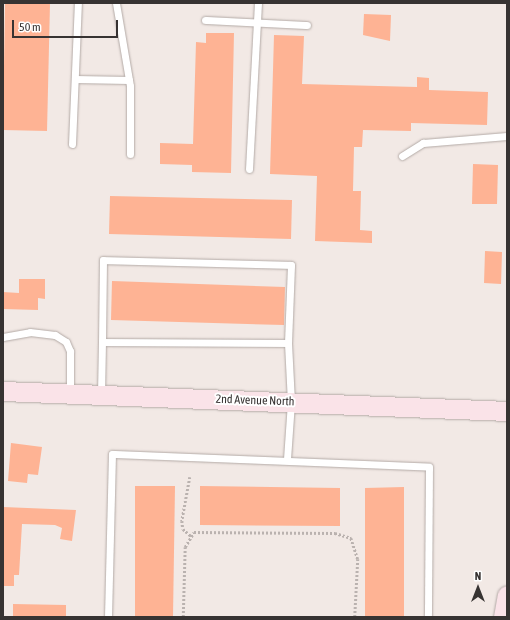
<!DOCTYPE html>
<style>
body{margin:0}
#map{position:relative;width:510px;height:620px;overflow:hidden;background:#f2e9e5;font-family:"Asap Condensed",sans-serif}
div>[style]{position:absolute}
.building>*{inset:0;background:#feb394}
.path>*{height:2.5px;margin-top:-1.25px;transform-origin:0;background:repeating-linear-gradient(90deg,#bab2af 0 2px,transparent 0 4px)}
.roads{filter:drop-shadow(0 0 1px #b3aaa6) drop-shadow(0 0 1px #b3aaa6)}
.lane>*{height:7px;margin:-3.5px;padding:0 3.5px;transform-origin:3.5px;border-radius:3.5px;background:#fff}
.secondary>*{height:19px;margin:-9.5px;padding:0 9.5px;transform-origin:9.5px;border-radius:9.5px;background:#fae3e8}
span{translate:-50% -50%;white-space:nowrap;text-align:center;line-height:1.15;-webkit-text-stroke:4px #fff;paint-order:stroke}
.street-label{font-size:12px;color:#373332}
.frame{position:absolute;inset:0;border:4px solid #373332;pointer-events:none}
.north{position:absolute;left:458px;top:568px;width:40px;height:40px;-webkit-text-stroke:3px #fff;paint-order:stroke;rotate:0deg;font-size:11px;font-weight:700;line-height:16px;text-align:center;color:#373332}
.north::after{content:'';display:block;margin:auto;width:14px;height:18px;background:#373332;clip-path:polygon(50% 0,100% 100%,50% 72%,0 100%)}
.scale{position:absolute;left:12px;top:20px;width:106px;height:18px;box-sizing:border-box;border:2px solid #373332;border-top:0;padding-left:5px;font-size:12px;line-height:14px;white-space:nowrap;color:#373332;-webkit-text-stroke:3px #fff;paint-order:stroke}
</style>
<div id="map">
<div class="building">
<div style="clip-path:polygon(5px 3px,50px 3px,47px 131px,3px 130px)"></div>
<div style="clip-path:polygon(364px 14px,391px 15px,390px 41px,363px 35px)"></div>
<div style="clip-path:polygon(206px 33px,234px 33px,231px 173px,192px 172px,192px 165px,160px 164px,160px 143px,193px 144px,196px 42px,206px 43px)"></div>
<div style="clip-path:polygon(274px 35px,304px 36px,302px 84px,417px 87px,417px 77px,429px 78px,429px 90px,488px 92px,487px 125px,411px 123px,411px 131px,363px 130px,362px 147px,354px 147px,353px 191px,361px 191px,360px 230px,372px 231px,372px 243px,315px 241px,317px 176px,270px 174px)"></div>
<div style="clip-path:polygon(473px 164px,498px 165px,497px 204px,472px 204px)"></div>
<div style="clip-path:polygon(110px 196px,292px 200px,291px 239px,109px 234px)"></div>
<div style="clip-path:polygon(485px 251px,502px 252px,501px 284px,484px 283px)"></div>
<div style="clip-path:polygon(19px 279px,45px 279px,45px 299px,38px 298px,38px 310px,3px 309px,3px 292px,19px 293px)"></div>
<div style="clip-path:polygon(112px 281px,285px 287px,284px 325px,111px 320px)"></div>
<div style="clip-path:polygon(11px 443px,42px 447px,38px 475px,28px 474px,27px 483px,8px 481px)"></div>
<div style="clip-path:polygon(135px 486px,175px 486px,173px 617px,135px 617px)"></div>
<div style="clip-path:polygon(200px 486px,340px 488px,340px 526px,200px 525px)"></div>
<div style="clip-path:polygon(404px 487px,404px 617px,365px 617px,365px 488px)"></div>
<div style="clip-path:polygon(3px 507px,76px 510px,72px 541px,60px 539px,62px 528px,55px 525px,22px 524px,19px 575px,14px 575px,14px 586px,3px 586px)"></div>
<div style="clip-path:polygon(13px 604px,66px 605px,66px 617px,13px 617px)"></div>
</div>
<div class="path">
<div style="left:190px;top:477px;width:45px;rotate:100.3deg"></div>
<div style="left:182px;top:521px;width:8px;rotate:83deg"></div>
<div style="left:183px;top:529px;width:11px;rotate:41deg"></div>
<div style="left:183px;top:617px;width:70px;rotate:-88.4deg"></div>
<div style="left:185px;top:547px;width:17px;rotate:-59deg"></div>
<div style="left:194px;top:532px;width:141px;rotate:0.4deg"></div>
<div style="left:335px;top:533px;width:17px;rotate:17deg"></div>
<div style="left:351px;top:538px;width:22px;rotate:72deg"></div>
<div style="left:358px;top:559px;width:58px;rotate:93deg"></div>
</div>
<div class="roads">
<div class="lane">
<div style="left:116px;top:3px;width:84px;rotate:80.4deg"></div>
<div style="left:130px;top:86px;width:68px;rotate:90deg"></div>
<div style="left:205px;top:20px;width:102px;rotate:2.8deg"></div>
<div style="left:75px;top:79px;width:54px;rotate:1.1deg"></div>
<div style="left:72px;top:144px;width:141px;rotate:-87.6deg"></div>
<div style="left:402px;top:156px;width:25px;rotate:-32deg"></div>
<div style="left:423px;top:143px;width:84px;rotate:-4.8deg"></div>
<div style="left:249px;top:169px;width:166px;rotate:-86.9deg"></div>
<div style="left:3px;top:337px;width:27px;rotate:-10deg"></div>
<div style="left:30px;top:332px;width:25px;rotate:7deg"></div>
<div style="left:55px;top:335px;width:13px;rotate:32deg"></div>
<div style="left:66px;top:342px;width:10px;rotate:66deg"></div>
<div style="left:70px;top:351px;width:42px;rotate:90deg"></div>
<div style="left:102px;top:342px;width:82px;rotate:-89.3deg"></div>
<div style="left:103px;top:260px;width:188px;rotate:1.5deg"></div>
<div style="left:291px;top:265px;width:78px;rotate:92.2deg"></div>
<div style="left:101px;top:394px;width:52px;rotate:-88.9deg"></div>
<div style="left:102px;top:342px;width:186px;rotate:0.3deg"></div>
<div style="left:288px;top:343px;width:59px;rotate:87.1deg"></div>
<div style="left:291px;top:402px;width:57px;rotate:94deg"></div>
<div style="left:108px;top:617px;width:163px;rotate:-88.6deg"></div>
<div style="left:112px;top:454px;width:317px;rotate:2.3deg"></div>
<div style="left:429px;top:467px;width:150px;rotate:90.4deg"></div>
</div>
<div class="secondary">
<div style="left:3px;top:391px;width:504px;rotate:2.27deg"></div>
<div style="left:503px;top:617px;width:22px;rotate:-80deg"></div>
</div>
</div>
<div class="street-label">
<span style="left:255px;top:401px;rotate:2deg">2nd Avenue North</span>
</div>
<div class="frame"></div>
<div class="north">N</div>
<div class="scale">50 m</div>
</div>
